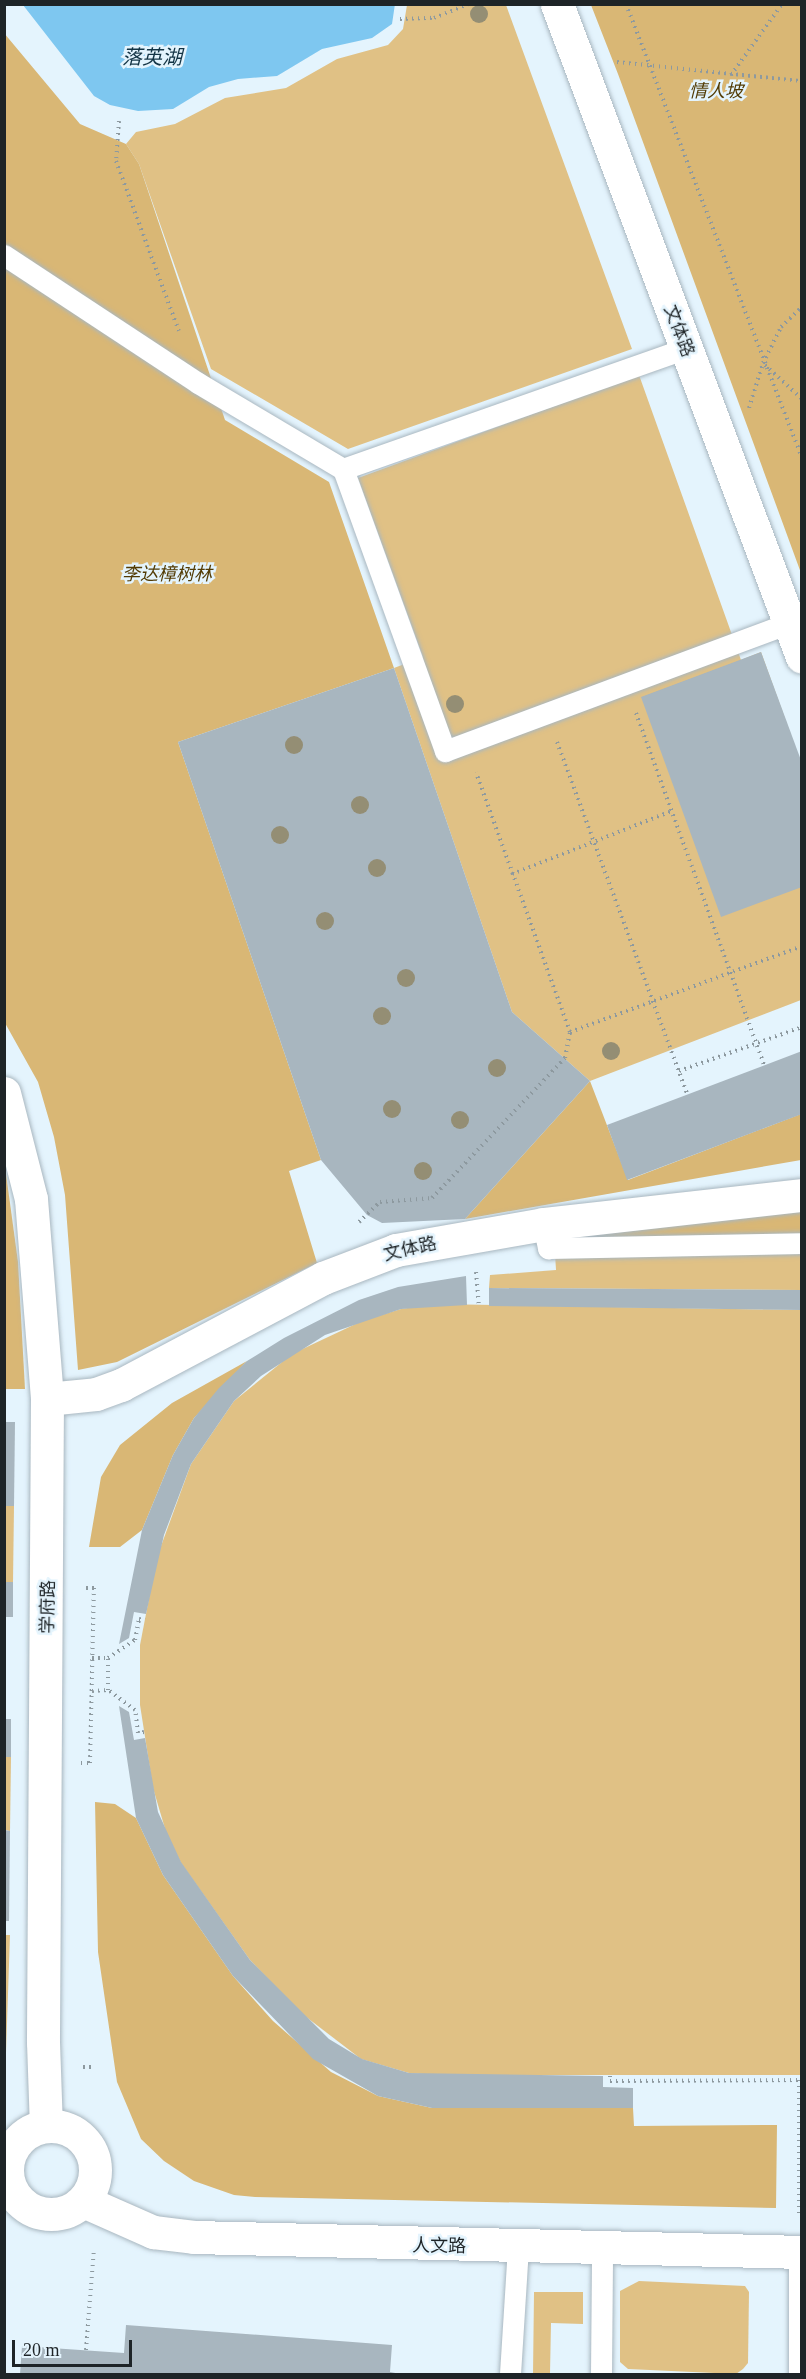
<!DOCTYPE html>
<meta charset="utf-8">
<style>
body{margin:0}
#map{position:relative;width:806px;height:2379px;overflow:hidden;background:#e4f4fd;font-family:"Times New Roman","Noto Sans SC",serif}
div>[style]{position:absolute}
.green>*{inset:0;background:#e0c185}
.forest>*{inset:0;background:#d9b775}
.water>*{inset:0;background:#7ec7f0}
.building>*{inset:0;background:#a8b6bf}
.path>*{height:4px;margin-top:-2px;transform-origin:0;background:repeating-linear-gradient(90deg,#8d999f 0 1.5px,transparent 0 6px)}
.roads{filter:drop-shadow(0 0 2px #a9b7c0) drop-shadow(0 0 2px #a9b7c0)}
.service>*{height:21px;margin:-10.5px;padding:0 10.5px;transform-origin:10.5px;border-radius:10.5px;background:#fff}
.minor>*{height:33px;margin:-16.5px;padding:0 16.5px;transform-origin:16.5px;border-radius:16.5px;background:#fff}
.minor>.ring{margin:-16.5px;padding:0;box-sizing:content-box;background:none;border:33px solid #fff;border-radius:50%}
.trees>*{width:18px;height:18px;margin:-9px;border-radius:50%;background:#948e74}
span{translate:-50% -50%;white-space:nowrap;text-align:center;line-height:1.15;-webkit-text-stroke:5px #e4f4fd;paint-order:stroke}
.park-label{font-size:18px;color:#523b04;font-style:italic}
.street-label{font-size:18px;color:#1e2427}
.water-label{font-size:20px;color:#133445;font-style:italic}
.frame{position:absolute;inset:0;border:6px solid #1e2427;pointer-events:none}
.scale{position:absolute;left:12px;top:2340px;width:120px;height:27px;box-sizing:border-box;border:3px solid #1e2427;border-top:0;padding-left:8px;font-size:18px;line-height:21px;white-space:nowrap;color:#1e2427;-webkit-text-stroke:4px #e4f4fd;paint-order:stroke}
</style>
<div id="map">
<div class="green">
<div style="clip-path:polygon(407px 5px,506px 5px,632px 349px,348px 449px,211px 369px,139px 164px,126px 144px,136px 132px,175px 124px,225px 98px,286px 88px,337px 59px,388px 45px,403px 29px)"></div>
<div style="clip-path:polygon(639px 375px,741px 660px,761px 652px,801px 763px,801px 1000px,590px 1081px,512px 1012px,394px 668px,423px 657px,358px 478px)"></div>
<div style="clip-path:polygon(801px 1250px,801px 1290px,489px 1288px,490px 1275px,556px 1270px,555px 1254px)"></div>
<div style="clip-path:polygon(435px 1304px,801px 1310px,801px 2075px,436px 2075px,409px 2073px,361px 2059px,301px 2013px,250px 1960px,181px 1863px,166px 1832px,153px 1788px,140px 1705px,140px 1645px,157px 1557px,191px 1464px,234px 1401px,292px 1354px,362px 1321px,401px 1309px)"></div>
<div style="clip-path:polygon(5px 1506px,14px 1506px,13px 1582px,5px 1582px)"></div>
<div style="clip-path:polygon(5px 1757px,11px 1757px,10px 1831px,5px 1830px)"></div>
<div style="clip-path:polygon(5px 1935px,10px 1935px,5px 2082px,4px 1935px)"></div>
<div style="clip-path:polygon(639px 2281px,745px 2286px,749px 2292px,748px 2363px,743px 2369px,736px 2374px,628px 2369px,620px 2362px,620px 2291px)"></div>
<div style="clip-path:polygon(534px 2292px,583px 2292px,583px 2324px,551px 2323px,550px 2374px,533px 2374px)"></div>
</div>
<div class="forest">
<div style="clip-path:polygon(591px 5px,801px 5px,801px 573px,618px 74px)"></div>
<div style="clip-path:polygon(4px 33px,80px 124px,126px 144px,139px 164px,225px 420px,329px 482px,394px 668px,178px 742px,321px 1160px,289px 1171px,317px 1263px,117px 1362px,78px 1370px,65px 1195px,54px 1137px,38px 1082px,5px 1023px)"></div>
<div style="clip-path:polygon(590px 1081px,628px 1180px,801px 1114px,801px 1160px,465px 1219px)"></div>
<div style="clip-path:polygon(4px 1159px,18px 1262px,25px 1389px,5px 1389px)"></div>
<div style="clip-path:polygon(801px 1211px,801px 1237px,554px 1243px,553px 1235px)"></div>
<div style="clip-path:polygon(247px 1361px,194px 1418px,173px 1455px,142px 1530px,120px 1547px,89px 1547px,101px 1477px,120px 1445px,172px 1403px)"></div>
<div style="clip-path:polygon(95px 1802px,115px 1804px,136px 1818px,163px 1875px,233px 1976px,273px 2021px,331px 2072px,378px 2096px,432px 2108px,633px 2108px,634px 2126px,777px 2125px,776px 2208px,255px 2197px,234px 2195px,194px 2181px,164px 2161px,141px 2139px,117px 2082px,98px 1952px)"></div>
</div>
<div class="water">
<div style="clip-path:polygon(395px 4px,392px 24px,372px 38px,322px 49px,277px 76px,238px 79px,209px 87px,173px 109px,138px 111px,110px 105px,94px 96px,23px 5px)"></div>
</div>
<div class="building">
<div style="clip-path:polygon(761px 652px,802px 763px,802px 887px,721px 917px,641px 697px)"></div>
<div style="clip-path:polygon(394px 668px,512px 1012px,590px 1081px,465px 1219px,382px 1223px,367px 1215px,321px 1160px,178px 742px)"></div>
<div style="clip-path:polygon(802px 1051px,802px 1114px,627px 1180px,607px 1125px)"></div>
<div style="clip-path:polygon(466px 1276px,467px 1305px,401px 1309px,325px 1335px,261px 1376px,234px 1401px,191px 1464px,164px 1535px,146px 1614px,134px 1612px,129px 1638px,119px 1644px,142px 1530px,173px 1455px,194px 1418px,219px 1388px,247px 1361px,284px 1338px,359px 1300px,398px 1287px)"></div>
<div style="clip-path:polygon(489px 1288px,802px 1290px,802px 1310px,489px 1306px)"></div>
<div style="clip-path:polygon(4px 1422px,15px 1422px,14px 1506px,4px 1506px)"></div>
<div style="clip-path:polygon(4px 1582px,13px 1582px,13px 1617px,4px 1617px)"></div>
<div style="clip-path:polygon(119px 1706px,129px 1712px,134px 1740px,145px 1738px,158px 1812px,181px 1862px,250px 1960px,329px 2039px,362px 2059px,409px 2073px,603px 2076px,603px 2087px,633px 2088px,633px 2108px,432px 2108px,378px 2096px,313px 2059px,233px 1976px,163px 1875px,136px 1818px)"></div>
<div style="clip-path:polygon(4px 1719px,11px 1719px,11px 1757px,4px 1757px)"></div>
<div style="clip-path:polygon(4px 1830px,10px 1831px,9px 1921px,4px 1921px)"></div>
<div style="clip-path:polygon(126px 2325px,392px 2345px,390px 2372px,401px 2374px,20px 2374px,22px 2346px,124px 2353px)"></div>
</div>
<div class="path">
<div style="left:626px;top:4px;width:487px;rotate:68.8deg"></div>
<div style="left:400px;top:19px;width:34px;rotate:-2deg"></div>
<div style="left:434px;top:18px;width:38px;rotate:-22deg"></div>
<div style="left:617px;top:62px;width:186px;rotate:5.9deg"></div>
<div style="left:731px;top:75px;width:87px;rotate:-54.3deg"></div>
<div style="left:119px;top:121px;width:40px;rotate:94.3deg"></div>
<div style="left:116px;top:161px;width:181px;rotate:69.7deg"></div>
<div style="left:765px;top:365px;width:50px;rotate:42.6deg"></div>
<div style="left:749px;top:408px;width:47px;rotate:-72.7deg"></div>
<div style="left:763px;top:363px;width:40px;rotate:-63.4deg"></div>
<div style="left:781px;top:327px;width:29px;rotate:-44deg"></div>
<div style="left:636px;top:713px;width:375px;rotate:70deg"></div>
<div style="left:557px;top:742px;width:375px;rotate:69.7deg"></div>
<div style="left:512px;top:874px;width:172px;rotate:-21.5deg"></div>
<div style="left:570px;top:1032px;width:247px;rotate:-20.3deg"></div>
<div style="left:679px;top:1071px;width:131px;rotate:-19.7deg"></div>
<div style="left:359px;top:1222px;width:29px;rotate:-44deg"></div>
<div style="left:380px;top:1202px;width:52px;rotate:-4.4deg"></div>
<div style="left:432px;top:1198px;width:193px;rotate:-46.5deg"></div>
<div style="left:565px;top:1058px;width:26px;rotate:-79deg"></div>
<div style="left:570px;top:1032px;width:276px;rotate:-109.9deg"></div>
<div style="left:476px;top:1272px;width:34px;rotate:85deg"></div>
<div style="left:92px;top:1658px;width:16px"></div>
<div style="left:92px;top:1691px;width:16px;rotate:-4deg"></div>
<div style="left:144px;top:1732px;width:6px;rotate:171deg"></div>
<div style="left:138px;top:1733px;width:23px;rotate:-97deg"></div>
<div style="left:135px;top:1710px;width:34px;rotate:-143deg"></div>
<div style="left:108px;top:1690px;width:32px;rotate:-90deg"></div>
<div style="left:108px;top:1658px;width:32px;rotate:-34deg"></div>
<div style="left:135px;top:1640px;width:21px;rotate:-79deg"></div>
<div style="left:139px;top:1619px;width:6px;rotate:9deg"></div>
<div style="left:81px;top:1763px;width:9px"></div>
<div style="left:90px;top:1763px;width:175px;rotate:-88.7deg"></div>
<div style="left:94px;top:1588px;width:11px;rotate:180deg"></div>
<div style="left:83px;top:2067px;width:12px"></div>
<div style="left:610px;top:2076px;width:5px;rotate:90deg"></div>
<div style="left:610px;top:2081px;width:192px;rotate:-0.3deg"></div>
<div style="left:799px;top:2080px;width:134px;rotate:90deg"></div>
<div style="left:86px;top:2350px;width:102px;rotate:-85.5deg"></div>
</div>
<div class="roads">
<div class="service">
<div style="left:4px;top:255px;width:232px;rotate:33.4deg"></div>
<div style="left:198px;top:383px;width:169px;rotate:30.7deg"></div>
<div style="left:343px;top:469px;width:300px;rotate:70.1deg"></div>
<div style="left:445px;top:751px;width:367px;rotate:-20.4deg"></div>
<div style="left:343px;top:469px;width:364px;rotate:-19.4deg"></div>
<div style="left:543px;top:1224px;width:25px;rotate:78deg"></div>
<div style="left:548px;top:1248px;width:254px;rotate:-1.1deg"></div>
<div style="left:799px;top:2252px;width:122px;rotate:90deg"></div>
<div style="left:510px;top:2374px;width:126px;rotate:-86.4deg"></div>
<div style="left:601px;top:2374px;width:125px;rotate:-89.5deg"></div>
</div>
<div class="minor">
<div style="left:557px;top:4px;width:697px;rotate:69.43deg"></div>
<div style="left:4px;top:1093px;width:109px;rotate:75.7deg"></div>
<div style="left:31px;top:1199px;width:201px;rotate:85.4deg"></div>
<div style="left:47px;top:1399px;width:643px;rotate:90.36deg"></div>
<div style="left:43px;top:2042px;width:84px;rotate:88deg"></div>
<div style="left:47px;top:1399px;width:49px;rotate:-5.8deg"></div>
<div style="left:96px;top:1394px;width:27px;rotate:-20deg"></div>
<div style="left:121px;top:1385px;width:229px;rotate:-27.9deg"></div>
<div style="left:323px;top:1278px;width:78px;rotate:-21deg"></div>
<div style="left:396px;top:1250px;width:149px;rotate:-10deg"></div>
<div style="left:543px;top:1224px;width:261px;rotate:-6.4deg"></div>
<div class="ring" style="left:7px;top:2126px;width:55px;height:55px"></div>
<div style="left:83px;top:2201px;width:77px;rotate:23.9deg"></div>
<div style="left:153px;top:2232px;width:41px;rotate:7deg"></div>
<div style="left:194px;top:2237px;width:608px;rotate:1.41deg"></div>
</div>
</div>
<div class="trees">
<div style="left:479px;top:14px"></div>
<div style="left:455px;top:704px"></div>
<div style="left:294px;top:745px"></div>
<div style="left:360px;top:805px"></div>
<div style="left:280px;top:835px"></div>
<div style="left:377px;top:868px"></div>
<div style="left:325px;top:921px"></div>
<div style="left:406px;top:978px"></div>
<div style="left:382px;top:1016px"></div>
<div style="left:611px;top:1051px"></div>
<div style="left:497px;top:1068px"></div>
<div style="left:392px;top:1109px"></div>
<div style="left:460px;top:1120px"></div>
<div style="left:423px;top:1171px"></div>
</div>
<div class="park-label">
<span style="left:716px;top:91px">情人坡</span>
<span style="left:167px;top:574px">李达樟树林</span>
</div>
<div class="street-label">
<span style="left:679px;top:331px;rotate:69deg">文体路</span>
<span style="left:410px;top:1249px;rotate:-13deg">文体路</span>
<span style="left:48px;top:1607px;rotate:-89deg">学府路</span>
<span style="left:439px;top:2246px;rotate:1deg">人文路</span>
</div>
<div class="water-label">
<span style="left:152px;top:57px">落英湖</span>
</div>
<div class="frame"></div>
<div class="scale">20 m</div>
</div>
